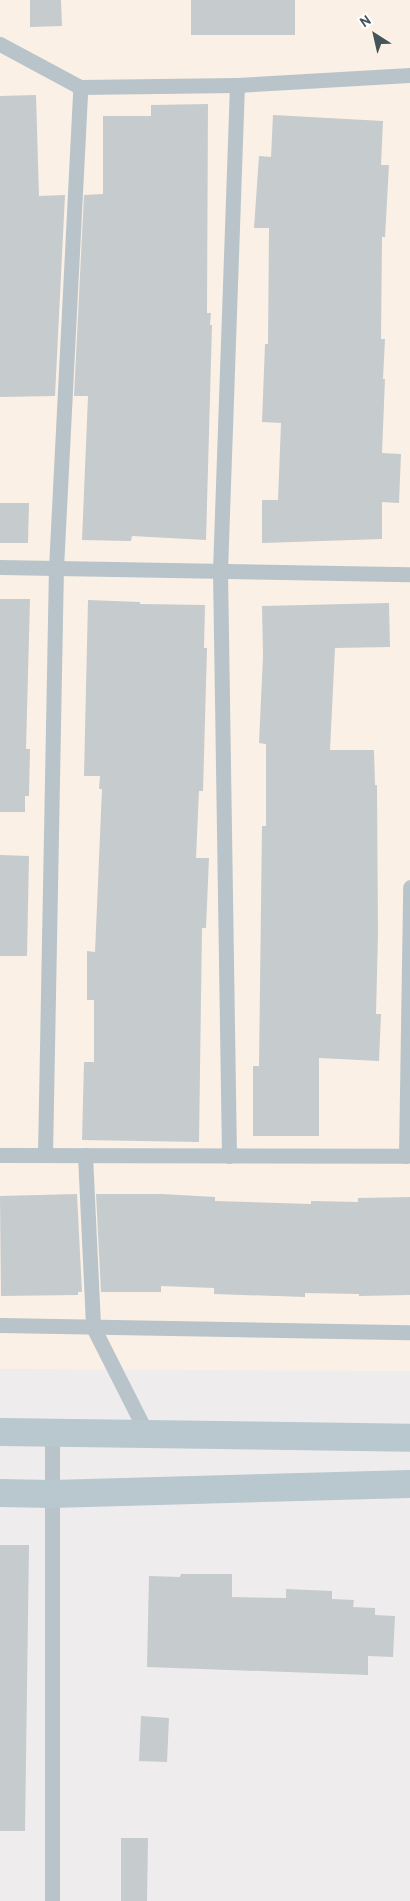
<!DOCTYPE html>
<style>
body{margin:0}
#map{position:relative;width:410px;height:1901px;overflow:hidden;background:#efeced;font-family:Overpass,sans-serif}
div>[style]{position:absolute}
.commercial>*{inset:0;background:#fbf0e5}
.building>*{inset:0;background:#c6cbce}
.lane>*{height:15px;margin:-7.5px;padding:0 7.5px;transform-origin:7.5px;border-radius:7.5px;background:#b8c4c9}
.secondary>*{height:28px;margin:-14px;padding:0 14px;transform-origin:14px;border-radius:14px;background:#b8c8ce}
span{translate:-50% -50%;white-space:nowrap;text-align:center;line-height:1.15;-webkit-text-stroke:4px #fff;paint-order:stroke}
.north{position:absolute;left:350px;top:10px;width:50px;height:50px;-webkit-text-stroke:4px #fff;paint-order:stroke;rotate:325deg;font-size:14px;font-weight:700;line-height:20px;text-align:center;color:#455459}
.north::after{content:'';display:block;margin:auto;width:18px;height:22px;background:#455459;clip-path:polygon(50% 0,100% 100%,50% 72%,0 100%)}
</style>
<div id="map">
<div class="commercial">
<div style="clip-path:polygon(0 0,410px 0,410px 1371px,0 1369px)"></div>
</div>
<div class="building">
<div style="clip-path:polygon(30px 0,61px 0,62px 26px,30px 27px)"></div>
<div style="clip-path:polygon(191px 0,295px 0,295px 35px,191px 35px)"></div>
<div style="clip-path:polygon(36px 95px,39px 196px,65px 195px,55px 396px,0 397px,0 96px)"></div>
<div style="clip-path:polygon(208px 104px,207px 313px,211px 313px,210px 325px,212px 325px,206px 540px,132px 536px,131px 541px,82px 540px,88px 396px,74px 396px,84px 195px,103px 194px,103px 116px,151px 116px,151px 105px)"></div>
<div style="clip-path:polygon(273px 115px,383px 121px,381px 165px,389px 165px,385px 237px,382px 237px,381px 339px,385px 339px,383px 379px,385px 379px,382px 453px,401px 454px,399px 503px,382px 502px,382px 539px,262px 543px,262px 500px,278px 500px,281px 423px,262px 422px,265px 344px,268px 344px,269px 228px,254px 228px,259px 156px,271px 157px)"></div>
<div style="clip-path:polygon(0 503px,29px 503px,28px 543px,0 543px)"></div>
<div style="clip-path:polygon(0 599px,30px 599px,26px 749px,30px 749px,29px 796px,25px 796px,25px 812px,0 812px)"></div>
<div style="clip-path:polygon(88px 600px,140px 602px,140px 604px,205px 605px,204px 648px,207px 648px,203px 791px,199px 791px,196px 858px,209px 858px,206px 928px,202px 928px,199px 1142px,82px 1140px,84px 1062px,94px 1062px,94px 1000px,87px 1000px,87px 951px,95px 952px,102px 789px,99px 789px,100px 776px,84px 776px)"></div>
<div style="clip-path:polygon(389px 603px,390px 647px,335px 648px,330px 750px,374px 750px,375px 785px,377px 785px,378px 934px,376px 1014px,381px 1014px,379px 1061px,319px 1058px,319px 1136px,253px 1136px,253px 1066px,259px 1066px,262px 826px,266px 826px,266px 744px,259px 743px,263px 656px,262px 606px)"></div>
<div style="clip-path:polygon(0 855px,29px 856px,27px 956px,0 956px)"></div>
<div style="clip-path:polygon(77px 1194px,82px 1292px,78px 1292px,78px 1295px,1px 1296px,0 1196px)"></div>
<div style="clip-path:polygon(96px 1194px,162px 1194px,215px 1197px,215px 1201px,311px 1204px,311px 1201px,358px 1202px,358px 1198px,410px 1197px,410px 1295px,359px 1296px,359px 1294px,305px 1293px,305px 1297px,214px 1294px,214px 1288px,161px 1286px,161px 1292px,101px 1292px)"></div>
<div style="clip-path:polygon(0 1545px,29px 1545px,25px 1831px,0 1831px)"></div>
<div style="clip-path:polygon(181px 1574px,232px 1574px,232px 1597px,286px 1598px,286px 1589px,332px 1591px,332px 1599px,354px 1600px,353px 1607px,375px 1608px,375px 1615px,395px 1616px,393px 1657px,368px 1656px,368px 1675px,147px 1667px,149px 1576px,180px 1577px)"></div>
<div style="clip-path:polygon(141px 1716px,169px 1718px,167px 1762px,139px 1761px)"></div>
<div style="clip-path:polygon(121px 1838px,148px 1838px,147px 1901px,121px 1901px)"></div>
</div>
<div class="lane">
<div style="left:0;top:44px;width:91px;rotate:28.3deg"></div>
<div style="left:80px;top:87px;width:157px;rotate:-0.7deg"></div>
<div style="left:237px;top:85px;width:173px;rotate:-3.3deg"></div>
<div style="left:0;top:567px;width:410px;rotate:1deg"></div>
<div style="left:0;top:1155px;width:406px;rotate:0.1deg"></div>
<div style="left:406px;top:1156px;width:269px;rotate:-89.1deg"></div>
<div style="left:45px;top:1155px;width:587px;rotate:-88.93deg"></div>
<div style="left:56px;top:568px;width:482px;rotate:-87.1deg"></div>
<div style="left:85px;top:1155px;width:172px;rotate:87.3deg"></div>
<div style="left:93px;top:1327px;width:120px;rotate:63.2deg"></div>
<div style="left:229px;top:1156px;width:585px;rotate:-90.88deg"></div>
<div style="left:220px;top:571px;width:486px;rotate:-88deg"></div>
<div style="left:0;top:1325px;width:410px;rotate:1deg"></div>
<div style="left:52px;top:1432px;width:469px;rotate:90deg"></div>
</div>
<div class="secondary">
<div style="left:0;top:1432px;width:410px;rotate:0.8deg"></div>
<div style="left:0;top:1493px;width:52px;rotate:1.1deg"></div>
<div style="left:52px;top:1494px;width:358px;rotate:-1.6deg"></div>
</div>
<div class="north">N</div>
</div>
